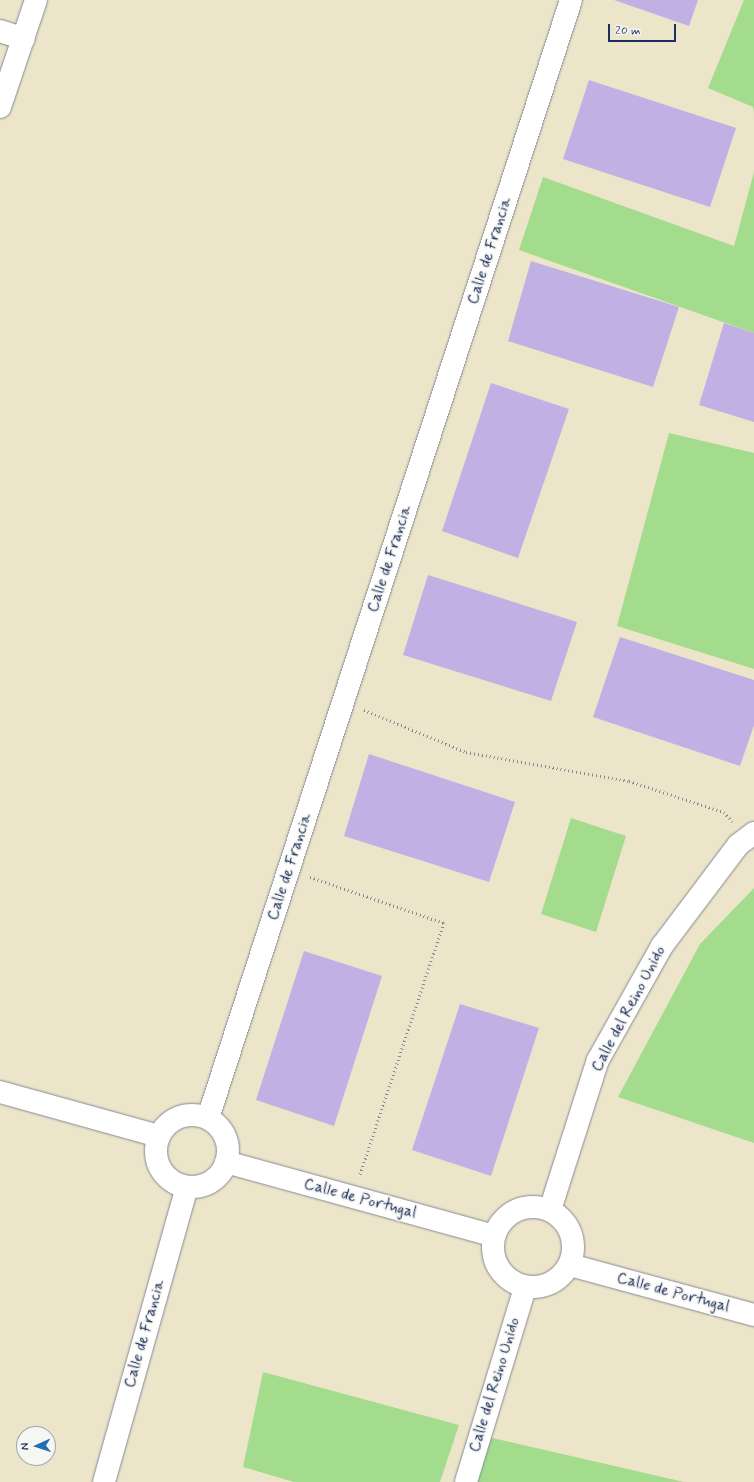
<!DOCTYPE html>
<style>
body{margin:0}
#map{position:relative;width:754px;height:1482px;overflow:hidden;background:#ede5ca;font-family:Mynerve,sans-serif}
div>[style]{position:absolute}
.green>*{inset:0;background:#a4dc8e}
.building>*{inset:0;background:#c1b0e3}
.path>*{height:2.5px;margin-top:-1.25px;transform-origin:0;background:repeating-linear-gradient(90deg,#848a94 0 1px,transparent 0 4px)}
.roads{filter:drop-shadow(0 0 1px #848a94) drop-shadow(0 0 1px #848a94)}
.minor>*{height:22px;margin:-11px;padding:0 11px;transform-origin:11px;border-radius:11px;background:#fff}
.minor>.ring{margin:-11px;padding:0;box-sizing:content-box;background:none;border:22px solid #fff;border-radius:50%}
span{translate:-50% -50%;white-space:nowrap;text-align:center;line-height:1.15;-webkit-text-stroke:3.5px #f6f6f2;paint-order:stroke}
.street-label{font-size:16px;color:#1b2f5e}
.north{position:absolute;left:16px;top:1426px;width:40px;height:40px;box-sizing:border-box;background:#f6f6f2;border:1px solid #9ea6b7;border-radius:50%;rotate:267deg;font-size:11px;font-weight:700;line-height:16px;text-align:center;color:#1b2f5e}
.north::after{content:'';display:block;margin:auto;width:14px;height:18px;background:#1f6fb2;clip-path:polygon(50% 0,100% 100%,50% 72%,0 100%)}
.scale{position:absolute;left:608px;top:24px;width:68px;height:18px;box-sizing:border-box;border:2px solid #1b2f5e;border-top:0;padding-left:5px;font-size:12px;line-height:14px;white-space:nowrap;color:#1b2f5e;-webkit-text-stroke:3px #f6f6f2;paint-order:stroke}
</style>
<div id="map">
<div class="green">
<div style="clip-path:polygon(744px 0,754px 0,754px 113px,753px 107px,708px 88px)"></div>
<div style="clip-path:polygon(754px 172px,754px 333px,519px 250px,543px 177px,734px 246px)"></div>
<div style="clip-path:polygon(669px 433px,754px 453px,754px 669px,617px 626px)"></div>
<div style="clip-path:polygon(571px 818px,626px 836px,596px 932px,541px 914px)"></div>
<div style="clip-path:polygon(754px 888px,754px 1143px,618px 1097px,700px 944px)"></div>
<div style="clip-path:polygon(263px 1372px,459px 1425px,440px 1482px,294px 1482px,243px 1467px)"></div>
<div style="clip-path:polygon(488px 1437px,684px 1482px,475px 1482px)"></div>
</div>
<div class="building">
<div style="clip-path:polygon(614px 0,698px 0,689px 26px)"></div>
<div style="clip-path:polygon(589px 80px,736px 128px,710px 207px,563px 159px)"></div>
<div style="clip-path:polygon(531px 261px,679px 307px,653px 387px,508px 341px)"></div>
<div style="clip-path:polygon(724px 323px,754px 333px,754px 422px,699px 405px)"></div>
<div style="clip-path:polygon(491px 383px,569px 409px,518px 558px,442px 531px)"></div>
<div style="clip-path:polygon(428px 575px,577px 622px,551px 701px,403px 655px)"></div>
<div style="clip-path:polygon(620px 637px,754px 680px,754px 725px,740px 766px,593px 717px)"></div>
<div style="clip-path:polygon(369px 754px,515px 802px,489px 882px,344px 836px)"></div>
<div style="clip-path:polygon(304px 951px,382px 976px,334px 1126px,256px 1100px)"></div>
<div style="clip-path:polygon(460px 1004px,539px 1028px,491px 1176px,412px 1150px)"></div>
</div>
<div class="path">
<div style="left:364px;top:710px;width:110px;rotate:22.4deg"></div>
<div style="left:466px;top:752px;width:166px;rotate:10.1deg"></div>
<div style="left:629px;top:781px;width:100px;rotate:18.1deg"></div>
<div style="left:724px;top:812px;width:13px;rotate:48deg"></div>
<div style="left:310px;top:877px;width:142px;rotate:18.9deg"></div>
<div style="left:444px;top:923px;width:266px;rotate:108.4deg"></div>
</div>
<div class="roads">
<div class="minor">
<div style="left:0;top:31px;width:25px;rotate:18deg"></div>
<div style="left:0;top:107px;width:113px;rotate:-71.4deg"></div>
<div style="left:0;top:1092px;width:165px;rotate:15.5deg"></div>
<div class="ring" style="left:156px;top:1115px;width:50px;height:50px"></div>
<div style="left:208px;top:1118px;width:1175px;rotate:-72.01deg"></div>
<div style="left:226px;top:1162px;width:278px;rotate:15.4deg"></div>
<div class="ring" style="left:493px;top:1207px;width:58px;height:58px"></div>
<div style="left:550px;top:1210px;width:157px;rotate:-72.3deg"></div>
<div style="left:598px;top:1060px;width:131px;rotate:-60.7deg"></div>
<div style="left:662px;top:946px;width:126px;rotate:-53deg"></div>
<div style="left:738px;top:845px;width:20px;rotate:-37deg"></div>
<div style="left:570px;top:1265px;width:191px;rotate:15.2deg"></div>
<div style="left:104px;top:1482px;width:306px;rotate:-74.3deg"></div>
<div style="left:466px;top:1482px;width:203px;rotate:-73.1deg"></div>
</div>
</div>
<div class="street-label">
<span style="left:490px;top:251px;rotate:-72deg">Calle de Francia</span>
<span style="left:390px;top:559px;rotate:-72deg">Calle de Francia</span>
<span style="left:290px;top:867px;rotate:-72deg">Calle de Francia</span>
<span style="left:629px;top:1009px;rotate:-62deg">Calle del Reino Unido</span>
<span style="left:360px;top:1199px;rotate:15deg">Calle de Portugal</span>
<span style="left:673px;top:1293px;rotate:15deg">Calle de Portugal</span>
<span style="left:145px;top:1334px;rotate:-74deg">Calle de Francia</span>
<span style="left:495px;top:1385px;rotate:-73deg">Calle del Reino Unido</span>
</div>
<div class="north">N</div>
<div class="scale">20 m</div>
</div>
